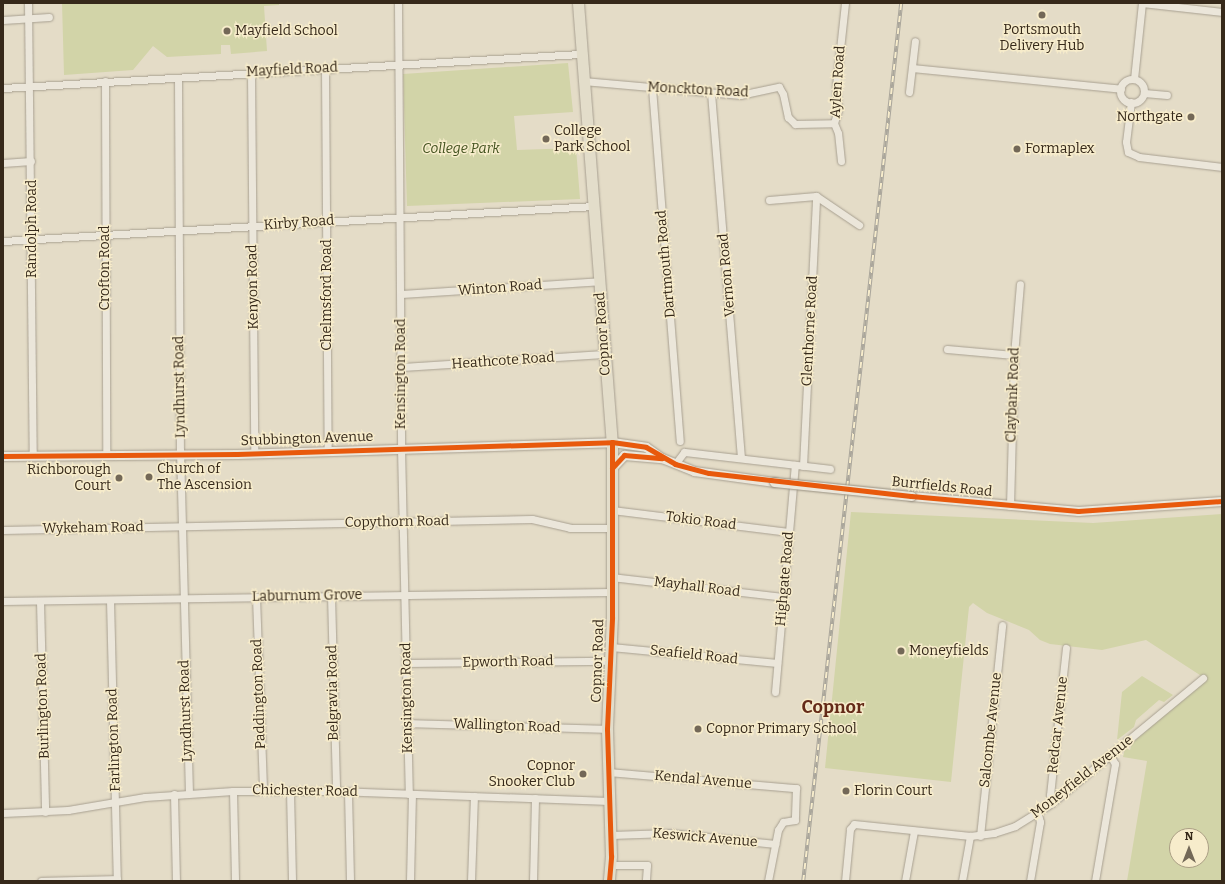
<!DOCTYPE html>
<style>
body{margin:0}
#map{position:relative;width:1225px;height:884px;overflow:hidden;background:#e4dcc7;font-family:Bitter,serif}
div>[style]{position:absolute}
.green>*{inset:0;background:#d2d4a8}
.roads{filter:drop-shadow(0 0 1px #a8a091) drop-shadow(0 0 1px #a8a091)}
.street>*{height:7px;margin:-3.5px;padding:0 3.5px;transform-origin:3.5px;border-radius:3.5px;background:#ebe6da}
.street>.ring{margin:-3.5px;padding:0;box-sizing:content-box;background:none;border:7px solid #ebe6da;border-radius:50%}
.secondary>*{height:9px;margin:-4.5px;padding:0 4.5px;transform-origin:4.5px;border-radius:4.5px;background:#ebe6da}
.primary>*{height:11px;margin:-5.5px;padding:0 5.5px;transform-origin:5.5px;border-radius:5.5px;background:#e3ddca}
.rail>*{height:3.5px;margin-top:-1.75px;transform-origin:0;background:repeating-linear-gradient(90deg,#f7eccb 0 6px,#aaa69b 0 12px);box-sizing:border-box;border-block:1px solid #aaa69b}
.bridges{filter:drop-shadow(0 0 1px #989081) drop-shadow(0 0 1px #989081)}
.secondary-bridge>*{height:9px;margin:-4.5px;padding:0 4.5px;transform-origin:4.5px;border-radius:4.5px;background:#ebe6da}
.cycleway>*{height:5px;margin:-2.5px;padding:0 2.5px;transform-origin:2.5px;border-radius:2.5px;background:#e8590c}
.dots>*{width:11px;height:11px;translate:-50% -50%;box-sizing:border-box;border:2px solid #f7eccb;border-radius:50%}
span{translate:-50% -50%;white-space:nowrap;text-align:center;line-height:1.15;-webkit-text-stroke:3px #f7eccb;paint-order:stroke}
.poi-label{font-size:14px;color:#36291a}
.left{translate:0 -50%;text-align:left}
.right{translate:-100% -50%;text-align:right}
.street-label{font-size:14px;color:#36291a}
.park-label{font-size:14px;color:#445320;font-style:italic}
.district-label{font-size:18px;color:#642a18;font-weight:700}
.frame{position:absolute;inset:0;border:4px solid #36291a;pointer-events:none}
.north{position:absolute;left:1169px;top:828px;width:40px;height:40px;box-sizing:border-box;background:#f7eccb;border:1px solid #aa9e84;border-radius:50%;rotate:0deg;font-size:11px;font-weight:700;line-height:16px;text-align:center;color:#36291a}
.north::after{content:'';display:block;margin:auto;width:14px;height:18px;background:#736857;clip-path:polygon(50% 0,100% 100%,50% 72%,0 100%)}
</style>
<div id="map">
<div class="green">
<div style="clip-path:polygon(62px 3px,279px 3px,279px 5px,264px 6px,267px 51px,231px 54px,230px 45px,221px 45px,221px 54px,167px 57px,153px 46px,133px 70px,64px 75px)"></div>
<div style="clip-path:polygon(568px 63px,573px 112px,514px 116px,517px 150px,576px 148px,580px 199px,407px 206px,403px 74px)"></div>
<div style="clip-path:polygon(evenodd,851px 512px,1093px 523px,1222px 514px,1222px 881px,1127px 881px,1147px 761px,1123px 757px,1125px 748px,1130px 750px,1132px 743px,1206px 679px,1146px 640px,1102px 650px,1050px 644px,1040px 640px,1029px 630px,987px 613px,973px 603px,969px 607px,951px 782px,825px 768px,851px 512px,1177px 836px,1201px 836px,1201px 860px,1177px 860px,1177px 836px)"></div>
<div style="clip-path:polygon(1142px 676px,1173px 695px,1164px 702px,1159px 700px,1136px 720px,1134px 727px,1117px 740px,1122px 692px)"></div>
</div>
<div class="roads">
<div class="street">
<div style="left:28px;top:3px;width:452px;rotate:89.4deg"></div>
<div style="left:398px;top:3px;width:445px;rotate:89.6deg"></div>
<div style="left:401px;top:448px;width:346px;rotate:88.7deg"></div>
<div style="left:1142px;top:3px;width:81px;rotate:6.4deg"></div>
<div style="left:3px;top:20px;width:46px;rotate:-3.7deg"></div>
<div style="left:325px;top:68px;width:382px;rotate:89.6deg"></div>
<div style="left:912px;top:68px;width:210px;rotate:5.7deg"></div>
<div style="left:251px;top:73px;width:380px;rotate:89.5deg"></div>
<div style="left:178px;top:78px;width:372px;rotate:89.7deg"></div>
<div style="left:180px;top:450px;width:343px;rotate:88.5deg"></div>
<div style="left:1134px;top:79px;width:76px;rotate:-84deg"></div>
<div class="ring" style="left:1120px;top:79px;width:17px;height:17px"></div>
<div style="left:105px;top:81px;width:374px;rotate:89.8deg"></div>
<div style="left:583px;top:81px;width:158px;rotate:5.1deg"></div>
<div style="left:740px;top:95px;width:40px;rotate:-12deg"></div>
<div style="left:779px;top:87px;width:8px;rotate:60deg"></div>
<div style="left:783px;top:94px;width:24px;rotate:78deg"></div>
<div style="left:788px;top:117px;width:10px;rotate:45deg"></div>
<div style="left:795px;top:124px;width:39px;rotate:-1deg"></div>
<div style="left:3px;top:88px;width:579px;rotate:-3.37deg"></div>
<div style="left:652px;top:88px;width:354px;rotate:85.5deg"></div>
<div style="left:909px;top:92px;width:51px;rotate:-83.3deg"></div>
<div style="left:711px;top:93px;width:366px;rotate:85.3deg"></div>
<div style="left:1144px;top:93px;width:23px;rotate:5deg"></div>
<div style="left:1131px;top:102px;width:40px;rotate:97.1deg"></div>
<div style="left:1126px;top:142px;width:10px;rotate:79deg"></div>
<div style="left:1128px;top:152px;width:12px;rotate:24deg"></div>
<div style="left:1139px;top:157px;width:84px;rotate:6.9deg"></div>
<div style="left:841px;top:161px;width:28px;rotate:-96deg"></div>
<div style="left:838px;top:133px;width:11px;rotate:-112deg"></div>
<div style="left:834px;top:123px;width:14px;rotate:-73deg"></div>
<div style="left:838px;top:110px;width:24px;rotate:-95deg"></div>
<div style="left:836px;top:86px;width:83px;rotate:-83.8deg"></div>
<div style="left:3px;top:163px;width:28px;rotate:-4deg"></div>
<div style="left:769px;top:200px;width:47px;rotate:-4.9deg"></div>
<div style="left:816px;top:196px;width:52px;rotate:34deg"></div>
<div style="left:3px;top:241px;width:592px;rotate:-3.39deg"></div>
<div style="left:401px;top:294px;width:199px;rotate:-3.7deg"></div>
<div style="left:947px;top:349px;width:67px;rotate:5.1deg"></div>
<div style="left:402px;top:367px;width:202px;rotate:-3.7deg"></div>
<div style="left:675px;top:464px;width:15px;rotate:-53deg"></div>
<div style="left:684px;top:452px;width:147px;rotate:6.6deg"></div>
<div style="left:803px;top:466px;width:270px;rotate:-87.2deg"></div>
<div style="left:1010px;top:506px;width:151px;rotate:-88.5deg"></div>
<div style="left:1014px;top:355px;width:71px;rotate:-85.2deg"></div>
<div style="left:612px;top:510px;width:178px;rotate:7.1deg"></div>
<div style="left:3px;top:530px;width:529px;rotate:-1.19deg"></div>
<div style="left:532px;top:519px;width:39px;rotate:13deg"></div>
<div style="left:570px;top:528px;width:41px"></div>
<div style="left:611px;top:577px;width:173px;rotate:6.6deg"></div>
<div style="left:331px;top:595px;width:196px;rotate:88.5deg"></div>
<div style="left:256px;top:597px;width:193px;rotate:87.9deg"></div>
<div style="left:110px;top:600px;width:281px;rotate:88.6deg"></div>
<div style="left:3px;top:601px;width:608px;rotate:-0.85deg"></div>
<div style="left:40px;top:601px;width:211px;rotate:88.6deg"></div>
<div style="left:611px;top:647px;width:167px;rotate:5.5deg"></div>
<div style="left:406px;top:663px;width:204px;rotate:-0.6deg"></div>
<div style="left:775px;top:692px;width:228px;rotate:-85deg"></div>
<div style="left:408px;top:723px;width:199px;rotate:1.7deg"></div>
<div style="left:608px;top:772px;width:189px;rotate:4.9deg"></div>
<div style="left:796px;top:788px;width:32px;rotate:92deg"></div>
<div style="left:795px;top:820px;width:12px;rotate:171deg"></div>
<div style="left:783px;top:822px;width:9px;rotate:122deg"></div>
<div style="left:778px;top:830px;width:52px;rotate:101.1deg"></div>
<div style="left:233px;top:791px;width:90px;rotate:88.7deg"></div>
<div style="left:290px;top:791px;width:90px;rotate:88.7deg"></div>
<div style="left:348px;top:792px;width:89px;rotate:88.7deg"></div>
<div style="left:174px;top:794px;width:87px;rotate:88.7deg"></div>
<div style="left:1052px;top:803px;width:8px;rotate:-104deg"></div>
<div style="left:1050px;top:795px;width:148px;rotate:-83.8deg"></div>
<div style="left:3px;top:813px;width:65px;rotate:-2.6deg"></div>
<div style="left:68px;top:810px;width:78px;rotate:-9.6deg"></div>
<div style="left:145px;top:797px;width:88px;rotate:-3.9deg"></div>
<div style="left:233px;top:791px;width:103px"></div>
<div style="left:336px;top:791px;width:273px;rotate:2.1deg"></div>
<div style="left:611px;top:835px;width:58px;rotate:-2deg"></div>
<div style="left:669px;top:833px;width:107px;rotate:5.9deg"></div>
<div style="left:980px;top:836px;width:212px;rotate:-84deg"></div>
<div style="left:611px;top:865px;width:36px"></div>
<div style="left:647px;top:865px;width:16px;rotate:94deg"></div>
<div style="left:41px;top:881px;width:76px;rotate:-1.5deg"></div>
<div style="left:410px;top:881px;width:87px;rotate:-88.7deg"></div>
<div style="left:471px;top:881px;width:85px;rotate:-88deg"></div>
<div style="left:533px;top:881px;width:83px;rotate:-88.6deg"></div>
<div style="left:845px;top:881px;width:52px;rotate:-84.5deg"></div>
<div style="left:850px;top:829px;width:6px;rotate:-51deg"></div>
<div style="left:854px;top:824px;width:117px;rotate:5.9deg"></div>
<div style="left:970px;top:836px;width:24px;rotate:-7deg"></div>
<div style="left:994px;top:833px;width:22px;rotate:-18deg"></div>
<div style="left:1015px;top:826px;width:44px;rotate:-31.9deg"></div>
<div style="left:1052px;top:803px;width:196px;rotate:-39.6deg"></div>
<div style="left:905px;top:881px;width:51px;rotate:-79.8deg"></div>
<div style="left:962px;top:881px;width:46px;rotate:-79.9deg"></div>
<div style="left:1030px;top:881px;width:60px;rotate:-80.4deg"></div>
<div style="left:1040px;top:822px;width:8px;rotate:-104deg"></div>
<div style="left:1095px;top:881px;width:119px;rotate:-80.3deg"></div>
<div style="left:1115px;top:764px;width:10px;rotate:-119deg"></div>
</div>
<div class="secondary">
<div style="left:3px;top:456px;width:234px;rotate:-0.5deg"></div>
<div style="left:237px;top:454px;width:375px;rotate:-1.8deg"></div>
<div style="left:612px;top:442px;width:34px;rotate:8deg"></div>
<div style="left:646px;top:447px;width:19px;rotate:35deg"></div>
<div style="left:662px;top:458px;width:35px;rotate:22deg"></div>
<div style="left:694px;top:471px;width:81px;rotate:7.8deg"></div>
<div style="left:612px;top:468px;width:18px;rotate:-47deg"></div>
<div style="left:624px;top:455px;width:38px;rotate:5deg"></div>
<div style="left:911px;top:496px;width:168px;rotate:5.1deg"></div>
<div style="left:1078px;top:511px;width:144px;rotate:-4deg"></div>
</div>
<div class="primary">
<div style="left:578px;top:3px;width:440px;rotate:85.6deg"></div>
<div style="left:612px;top:442px;width:175px;rotate:90deg"></div>
<div style="left:612px;top:617px;width:112px;rotate:92.6deg"></div>
<div style="left:607px;top:729px;width:127px;rotate:88.2deg"></div>
<div style="left:611px;top:856px;width:25px;rotate:95deg"></div>
</div>
</div>
<div class="rail">
<div style="left:803px;top:881px;width:883px;rotate:-83.63deg"></div>
</div>
<div class="bridges">
<div class="secondary-bridge">
<div style="left:774px;top:482px;width:138px;rotate:5.8deg"></div>
</div>
</div>
<div class="cycleway">
<div style="left:3px;top:456px;width:234px;rotate:-0.5deg"></div>
<div style="left:237px;top:454px;width:375px;rotate:-1.8deg"></div>
<div style="left:612px;top:442px;width:34px;rotate:8deg"></div>
<div style="left:646px;top:447px;width:34px;rotate:30deg"></div>
<div style="left:675px;top:464px;width:35px;rotate:15deg"></div>
<div style="left:709px;top:473px;width:203px;rotate:6.5deg"></div>
<div style="left:911px;top:496px;width:168px;rotate:5.1deg"></div>
<div style="left:1078px;top:511px;width:144px;rotate:-4deg"></div>
<div style="left:612px;top:468px;width:18px;rotate:-47deg"></div>
<div style="left:624px;top:455px;width:38px;rotate:5deg"></div>
<div style="left:609px;top:881px;width:25px;rotate:-85deg"></div>
<div style="left:611px;top:856px;width:127px;rotate:-91.8deg"></div>
<div style="left:607px;top:729px;width:112px;rotate:-87.4deg"></div>
<div style="left:612px;top:617px;width:175px;rotate:-90deg"></div>
</div>
<div class="dots">
<div style="left:1042px;top:15px;background:#736857"></div>
<div style="left:227px;top:31px;background:#736857"></div>
<div style="left:1191px;top:117px;background:#736857"></div>
<div style="left:546px;top:139px;background:#736857"></div>
<div style="left:1017px;top:149px;background:#736857"></div>
<div style="left:149px;top:477px;background:#736857"></div>
<div style="left:119px;top:478px;background:#736857"></div>
<div style="left:901px;top:651px;background:#736857"></div>
<div style="left:698px;top:729px;background:#736857"></div>
<div style="left:583px;top:774px;background:#736857"></div>
<div style="left:846px;top:791px;background:#736857"></div>
</div>
<div class="poi-label">
<span style="left:1042px;top:38px">Portsmouth<br>Delivery Hub</span>
<span class="left" style="left:235px;top:31px">Mayfield School</span>
<span class="right" style="left:1183px;top:117px">Northgate</span>
<span class="left" style="left:554px;top:139px">College<br>Park School</span>
<span class="left" style="left:1025px;top:149px">Formaplex</span>
<span class="left" style="left:157px;top:477px">Church of<br>The Ascension</span>
<span class="right" style="left:111px;top:478px">Richborough<br>Court</span>
<span class="left" style="left:909px;top:651px">Moneyfields</span>
<span class="left" style="left:706px;top:729px">Copnor Primary School</span>
<span class="right" style="left:575px;top:774px">Copnor<br>Snooker Club</span>
<span class="left" style="left:854px;top:791px">Florin Court</span>
</div>
<div class="street-label">
<span style="left:292px;top:70px;rotate:-3deg">Mayfield Road</span>
<span style="left:838px;top:82px;rotate:-86deg">Aylen Road</span>
<span style="left:698px;top:90px;rotate:3deg">Monckton Road</span>
<span style="left:299px;top:223px;rotate:-4deg">Kirby Road</span>
<span style="left:32px;top:229px;rotate:-90deg">Randolph Road</span>
<span style="left:666px;top:264px;rotate:-95deg">Dartmouth Road</span>
<span style="left:105px;top:268px;rotate:-90deg">Crofton Road</span>
<span style="left:727px;top:275px;rotate:-95deg">Vernon Road</span>
<span style="left:253px;top:287px;rotate:-91deg">Kenyon Road</span>
<span style="left:500px;top:288px;rotate:-4deg">Winton Road</span>
<span style="left:327px;top:295px;rotate:-90deg">Chelmsford Road</span>
<span style="left:810px;top:331px;rotate:-87deg">Glenthorne Road</span>
<span style="left:603px;top:334px;rotate:-94deg">Copnor Road</span>
<span style="left:503px;top:361px;rotate:-4deg">Heathcote Road</span>
<span style="left:401px;top:374px;rotate:-90deg">Kensington Road</span>
<span style="left:180px;top:387px;rotate:-91deg">Lyndhurst Road</span>
<span style="left:1013px;top:395px;rotate:-88deg">Claybank Road</span>
<span style="left:307px;top:439px;rotate:-2deg">Stubbington Avenue</span>
<span style="left:942px;top:487px;rotate:6deg">Burrfields Road</span>
<span style="left:701px;top:521px;rotate:7deg">Tokio Road</span>
<span style="left:397px;top:522px;rotate:-1deg">Copythorn Road</span>
<span style="left:93px;top:528px;rotate:-1deg">Wykeham Road</span>
<span style="left:785px;top:579px;rotate:-85deg">Highgate Road</span>
<span style="left:697px;top:587px;rotate:7deg">Mayhall Road</span>
<span style="left:307px;top:596px;rotate:-1deg">Laburnum Grove</span>
<span style="left:694px;top:655px;rotate:6deg">Seafield Road</span>
<span style="left:598px;top:661px;rotate:-88deg">Copnor Road</span>
<span style="left:508px;top:662px;rotate:-1deg">Epworth Road</span>
<span style="left:333px;top:693px;rotate:-91deg">Belgravia Road</span>
<span style="left:259px;top:694px;rotate:-92deg">Paddington Road</span>
<span style="left:407px;top:698px;rotate:-91deg">Kensington Road</span>
<span style="left:43px;top:706px;rotate:-92deg">Burlington Road</span>
<span style="left:186px;top:711px;rotate:-92deg">Lyndhurst Road</span>
<span style="left:1058px;top:725px;rotate:-84deg">Redcar Avenue</span>
<span style="left:507px;top:726px;rotate:2deg">Wallington Road</span>
<span style="left:991px;top:730px;rotate:-84deg">Salcombe Avenue</span>
<span style="left:114px;top:740px;rotate:-92deg">Farlington Road</span>
<span style="left:1082px;top:777px;rotate:-38deg">Moneyfield Avenue</span>
<span style="left:703px;top:780px;rotate:5deg">Kendal Avenue</span>
<span style="left:305px;top:791px;rotate:1deg">Chichester Road</span>
<span style="left:705px;top:838px;rotate:5deg">Keswick Avenue</span>
</div>
<div class="park-label">
<span style="left:461px;top:149px">College Park</span>
</div>
<div class="district-label">
<span style="left:833px;top:707px">Copnor</span>
</div>
<div class="frame"></div>
<div class="north">N</div>
</div>
